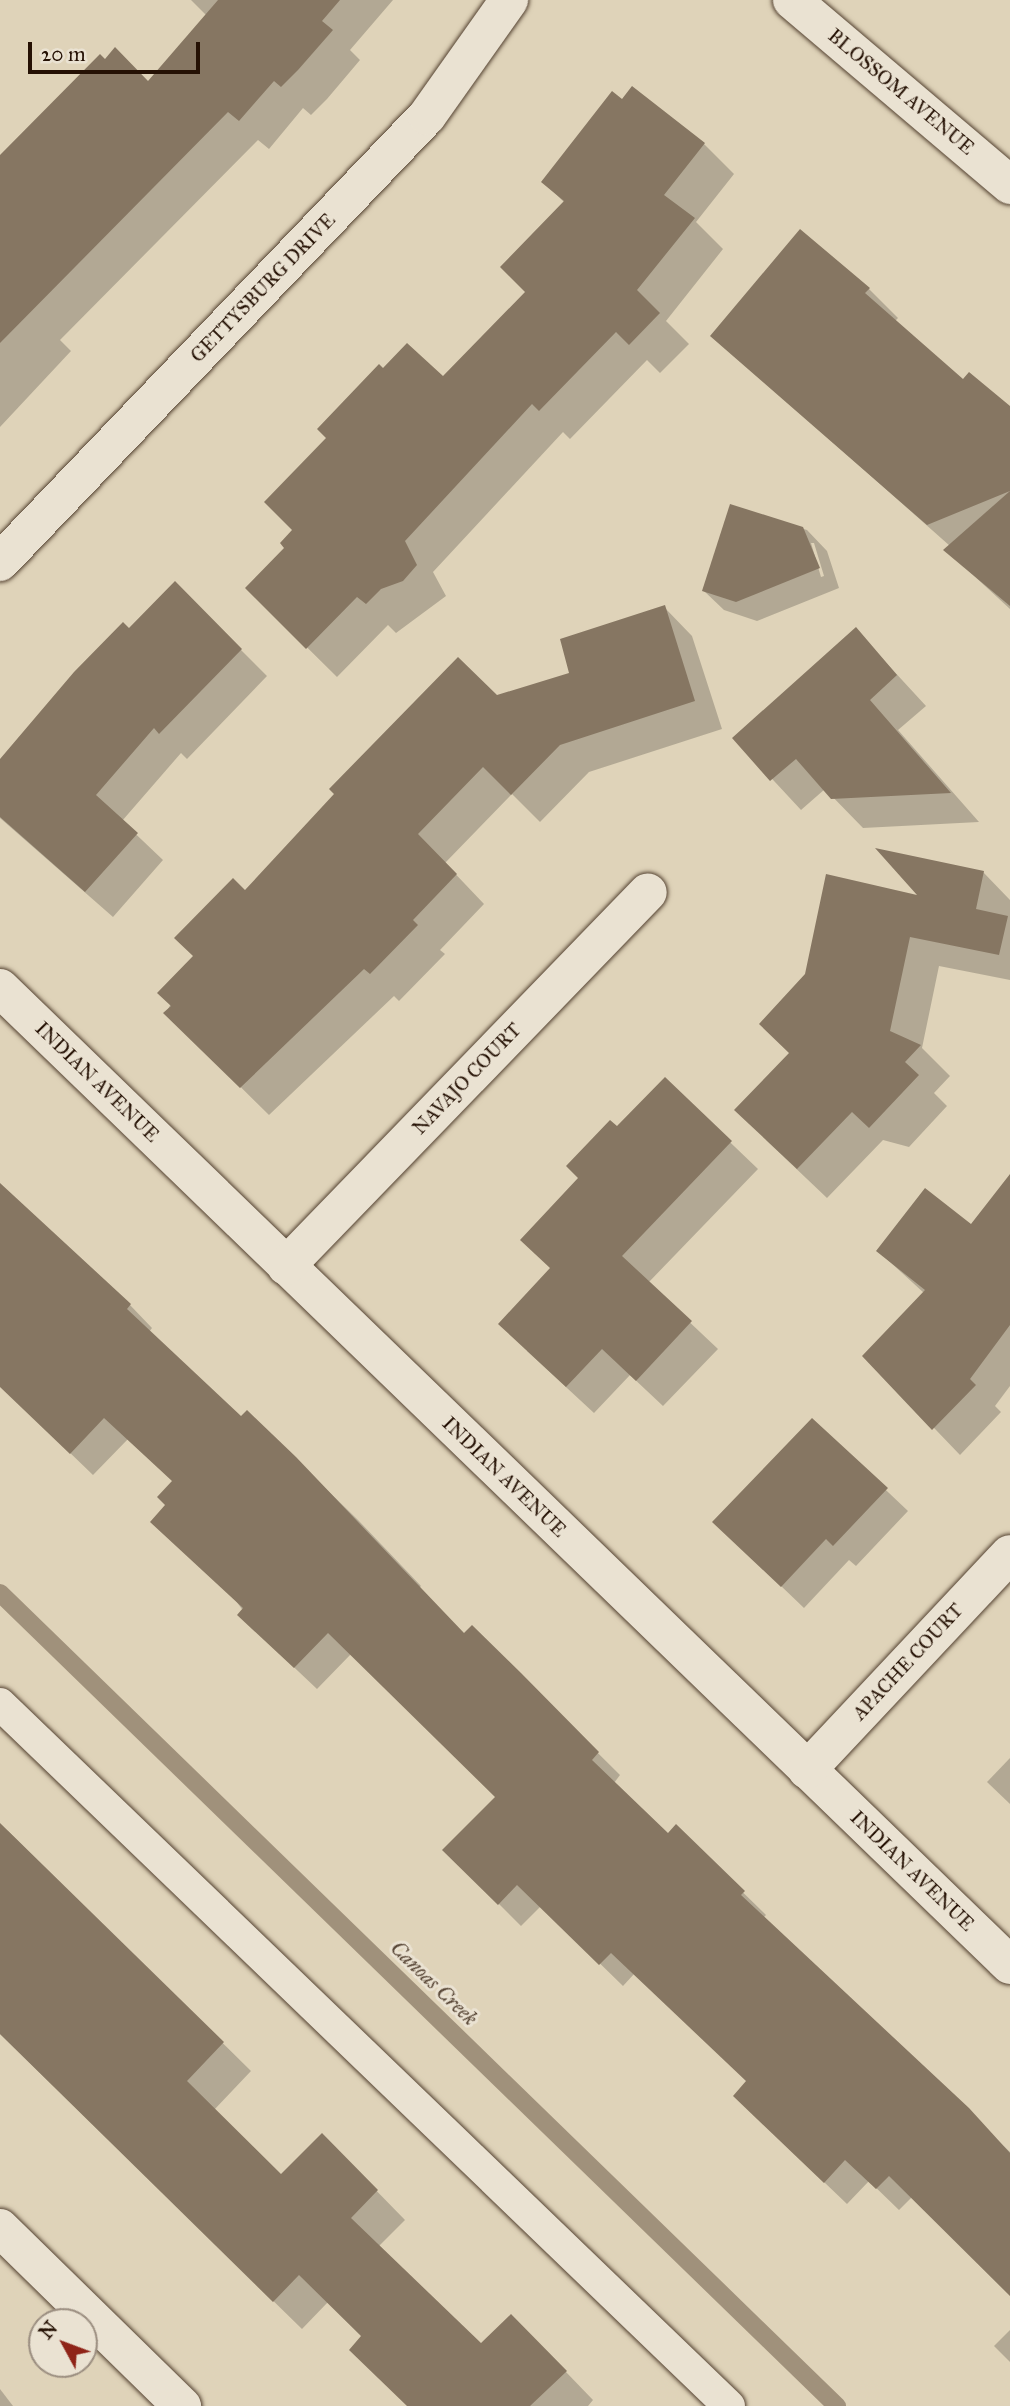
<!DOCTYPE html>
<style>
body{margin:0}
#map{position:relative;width:1010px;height:2406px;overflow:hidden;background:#dfd3b9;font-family:"IM FELL Great Primer",serif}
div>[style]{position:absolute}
.shadow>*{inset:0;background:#0003}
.stream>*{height:18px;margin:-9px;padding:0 9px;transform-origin:9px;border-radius:9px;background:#a0917b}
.building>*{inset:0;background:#867662}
.roads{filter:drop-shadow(0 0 2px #544231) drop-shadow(0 0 2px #544231)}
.service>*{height:32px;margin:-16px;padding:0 16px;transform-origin:16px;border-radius:16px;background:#eae2d2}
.minor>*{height:38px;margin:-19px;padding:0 19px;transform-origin:19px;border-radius:19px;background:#eae2d2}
.tertiary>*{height:38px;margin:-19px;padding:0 19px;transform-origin:19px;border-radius:19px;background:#eae2d2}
span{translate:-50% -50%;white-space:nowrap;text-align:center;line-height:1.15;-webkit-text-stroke:6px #eae2d2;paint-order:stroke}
.street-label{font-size:19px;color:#251104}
.water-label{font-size:21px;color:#564434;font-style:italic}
.north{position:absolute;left:28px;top:2308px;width:70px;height:70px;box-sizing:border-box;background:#eae2d2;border:2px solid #9b8e80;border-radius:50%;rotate:311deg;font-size:19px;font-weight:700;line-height:28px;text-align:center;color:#251104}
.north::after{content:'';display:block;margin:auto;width:24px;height:32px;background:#8f2418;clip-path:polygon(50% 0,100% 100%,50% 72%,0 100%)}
.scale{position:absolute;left:28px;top:42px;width:172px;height:32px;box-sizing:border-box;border:4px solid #251104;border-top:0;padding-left:9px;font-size:21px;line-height:24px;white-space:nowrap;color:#251104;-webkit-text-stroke:5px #eae2d2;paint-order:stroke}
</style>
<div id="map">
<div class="shadow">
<div style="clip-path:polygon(191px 0,393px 0,350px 50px,360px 60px,327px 99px,311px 115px,303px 108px,269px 149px,258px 140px,60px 340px,71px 351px,0 427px,0 158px,148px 83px,207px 16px)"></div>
<div style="clip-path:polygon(704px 144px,734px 174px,696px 222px,723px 249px,666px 321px,689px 344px,660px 373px,647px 360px,570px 439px,563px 432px,433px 572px,446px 596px,396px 633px,388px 625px,337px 677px,247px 588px,287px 548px,328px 439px,383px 370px,443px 379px,528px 292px,565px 203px,543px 182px)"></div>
<div style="clip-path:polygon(801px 232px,869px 289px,898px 318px,895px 321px,963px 381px,1010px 409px,1010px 609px,946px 550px,950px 546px,713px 336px)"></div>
<div style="clip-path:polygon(evenodd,731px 506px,807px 530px,827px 551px,839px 588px,757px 621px,724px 610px,704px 591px,731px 506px,811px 543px,814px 543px,824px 576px,821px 577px,811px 543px)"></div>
<div style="clip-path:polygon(175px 584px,267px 676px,187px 759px,181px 753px,122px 821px,163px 860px,113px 917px,0 818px,0 766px)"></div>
<div style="clip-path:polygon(664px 607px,692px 636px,722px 729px,589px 772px,540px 822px,512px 794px,445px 863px,484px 904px,440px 950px,445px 954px,399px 1001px,394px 996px,269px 1115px,166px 1013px,195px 957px,245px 892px,497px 697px,571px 674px)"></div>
<div style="clip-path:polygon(856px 630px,926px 706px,898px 730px,979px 822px,863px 828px,825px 789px,801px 810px,734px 738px)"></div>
<div style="clip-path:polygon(983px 872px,1010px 900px,1010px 980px,939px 966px,922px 1048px,950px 1076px,934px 1093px,947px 1106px,909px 1147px,883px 1140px,827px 1198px,766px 1140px,790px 1054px,921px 898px)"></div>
<div style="clip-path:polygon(665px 1080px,758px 1169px,648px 1283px,718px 1349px,663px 1406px,630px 1375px,594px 1413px,527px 1351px,580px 1178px,617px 1128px)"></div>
<div style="clip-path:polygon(0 1185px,130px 1305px,152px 1328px,149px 1332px,241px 1419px,247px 1412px,358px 1520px,421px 1586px,417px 1590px,464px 1635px,472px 1628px,620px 1775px,614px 1783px,668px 1835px,676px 1827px,766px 1915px,763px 1918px,1010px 2152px,1010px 2294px,912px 2197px,899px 2210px,869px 2181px,847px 2204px,757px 2118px,748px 2081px,634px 1974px,623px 1986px,541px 1906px,521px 1926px,445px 1850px,497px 1797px,351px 1654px,317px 1689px,262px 1637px,167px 1505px,174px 1482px,128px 1439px,93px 1475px,38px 1422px,0 1362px)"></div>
<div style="clip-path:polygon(1010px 1195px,1010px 1386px,995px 1406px,1001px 1412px,960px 1455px,865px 1356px,924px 1293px,878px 1251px,972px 1226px)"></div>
<div style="clip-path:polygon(812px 1420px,908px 1511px,856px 1566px,849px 1560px,804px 1608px,736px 1543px)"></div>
<div style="clip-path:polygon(1010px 1758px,1010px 1804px,987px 1782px)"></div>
<div style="clip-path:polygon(0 1830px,4px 1834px,8px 1831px,251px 2071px,214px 2110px,281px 2176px,322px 2135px,405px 2220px,379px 2246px,481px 2345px,539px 2344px,593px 2400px,588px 2406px,409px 2406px,363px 2336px,328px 2302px,302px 2329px,0 2034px)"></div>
<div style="clip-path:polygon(1010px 2330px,1010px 2362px,994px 2346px)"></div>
<div style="clip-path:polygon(0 2389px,13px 2406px,0 2406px)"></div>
</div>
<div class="stream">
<div style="left:0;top:1593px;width:1167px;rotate:44.17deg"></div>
</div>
<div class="building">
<div style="clip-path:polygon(218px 0,340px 0,322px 21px,333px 30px,298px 70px,281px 87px,274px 81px,239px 121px,228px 112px,0 343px,0 155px,100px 54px,105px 59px,115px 47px,148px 81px)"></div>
<div style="clip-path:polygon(632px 86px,705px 143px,664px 195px,695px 218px,637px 290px,660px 313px,629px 345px,616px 332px,539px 411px,532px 404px,405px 541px,417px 565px,403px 581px,381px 589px,366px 604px,357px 597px,306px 649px,245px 588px,284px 548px,280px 543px,292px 530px,264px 502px,326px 438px,317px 429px,379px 364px,383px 368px,407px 343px,443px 376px,525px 292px,500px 267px,564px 201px,541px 182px,612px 91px,622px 99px)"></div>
<div style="clip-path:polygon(800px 229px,870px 288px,865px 293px,963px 379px,969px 372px,1010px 406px,1010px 491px,927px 525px,710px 336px)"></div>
<div style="clip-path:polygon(1010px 491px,1010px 606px,943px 550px)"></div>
<div style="clip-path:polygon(730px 504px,803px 527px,820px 568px,736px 602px,702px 591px)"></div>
<div style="clip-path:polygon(175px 581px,242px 649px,159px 734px,154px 728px,96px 795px,138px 833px,85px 892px,0 817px,0 759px,74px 672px,123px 622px,129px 628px)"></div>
<div style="clip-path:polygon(665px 605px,695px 701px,560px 745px,511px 795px,483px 767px,418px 834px,457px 874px,413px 920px,418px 925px,370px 974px,364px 969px,240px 1088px,163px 1013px,171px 1006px,157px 993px,193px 956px,174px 938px,233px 878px,245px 890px,334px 794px,329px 789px,458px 657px,497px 695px,569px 673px,560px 639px)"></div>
<div style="clip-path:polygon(856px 627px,897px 675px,870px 700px,951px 793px,831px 799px,796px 759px,770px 781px,732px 738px)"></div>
<div style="clip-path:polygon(875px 848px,984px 871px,976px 909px,1008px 916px,999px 955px,910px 937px,890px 1031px,921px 1045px,905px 1062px,919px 1075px,869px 1128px,852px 1112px,797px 1169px,734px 1110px,789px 1053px,759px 1024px,805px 974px,826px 874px,917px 895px)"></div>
<div style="clip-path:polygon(665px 1077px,732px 1141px,622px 1256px,692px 1321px,636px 1381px,602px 1349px,566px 1387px,498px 1324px,550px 1268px,520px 1240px,578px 1178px,566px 1166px,610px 1120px,617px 1126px)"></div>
<div style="clip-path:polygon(1010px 1174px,1010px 1325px,970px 1379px,976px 1385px,932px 1430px,862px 1356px,925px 1290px,876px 1251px,925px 1188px,971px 1224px)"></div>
<div style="clip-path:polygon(0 1183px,131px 1304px,127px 1309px,241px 1416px,247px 1410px,296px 1457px,464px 1633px,472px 1625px,521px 1673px,599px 1752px,592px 1760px,668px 1833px,676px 1824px,745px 1891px,741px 1895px,969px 2108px,1010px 2153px,1010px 2296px,889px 2176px,876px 2189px,845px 2160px,824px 2183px,733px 2096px,746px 2081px,611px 1953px,599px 1965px,517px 1885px,498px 1905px,442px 1850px,495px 1797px,328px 1633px,294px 1668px,237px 1615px,243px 1608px,150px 1522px,165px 1505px,157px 1497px,172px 1481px,104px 1418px,70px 1454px,0 1387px)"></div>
<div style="clip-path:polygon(812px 1418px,888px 1488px,833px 1546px,826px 1539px,781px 1587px,712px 1522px)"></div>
<div style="clip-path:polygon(0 1823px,224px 2042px,187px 2081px,281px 2174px,322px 2133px,378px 2190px,351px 2218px,481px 2343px,511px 2314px,567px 2371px,530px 2406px,407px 2406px,349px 2350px,361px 2336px,299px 2275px,273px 2302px,0 2034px)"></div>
</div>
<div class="roads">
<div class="service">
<div style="left:0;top:1704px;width:1012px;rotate:43.92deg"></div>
</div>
<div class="minor">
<div style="left:0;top:562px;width:617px;rotate:-46.25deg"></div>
<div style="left:427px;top:116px;width:142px;rotate:-54.7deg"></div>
<div style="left:0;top:988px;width:1405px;rotate:44.05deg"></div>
<div style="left:286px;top:1266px;width:520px;rotate:-45.93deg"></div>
<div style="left:807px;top:1770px;width:296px;rotate:-46.8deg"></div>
<div style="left:0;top:2228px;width:255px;rotate:44.4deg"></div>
</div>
<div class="tertiary">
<div style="left:792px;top:0;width:286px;rotate:40.3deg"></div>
</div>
</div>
<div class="street-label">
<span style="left:901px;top:92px;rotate:40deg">BLOSSOM AVENUE</span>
<span style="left:263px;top:288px;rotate:-46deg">GETTYSBURG DRIVE</span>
<span style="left:467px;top:1079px;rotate:-46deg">NAVAJO COURT</span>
<span style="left:97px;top:1082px;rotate:44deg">INDIAN AVENUE</span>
<span style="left:504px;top:1477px;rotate:44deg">INDIAN AVENUE</span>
<span style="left:908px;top:1662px;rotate:-47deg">APACHE COURT</span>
<span style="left:912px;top:1871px;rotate:44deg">INDIAN AVENUE</span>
</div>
<div class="water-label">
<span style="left:434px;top:1983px;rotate:44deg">Canoas Creek</span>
</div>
<div class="north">N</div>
<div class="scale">20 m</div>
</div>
